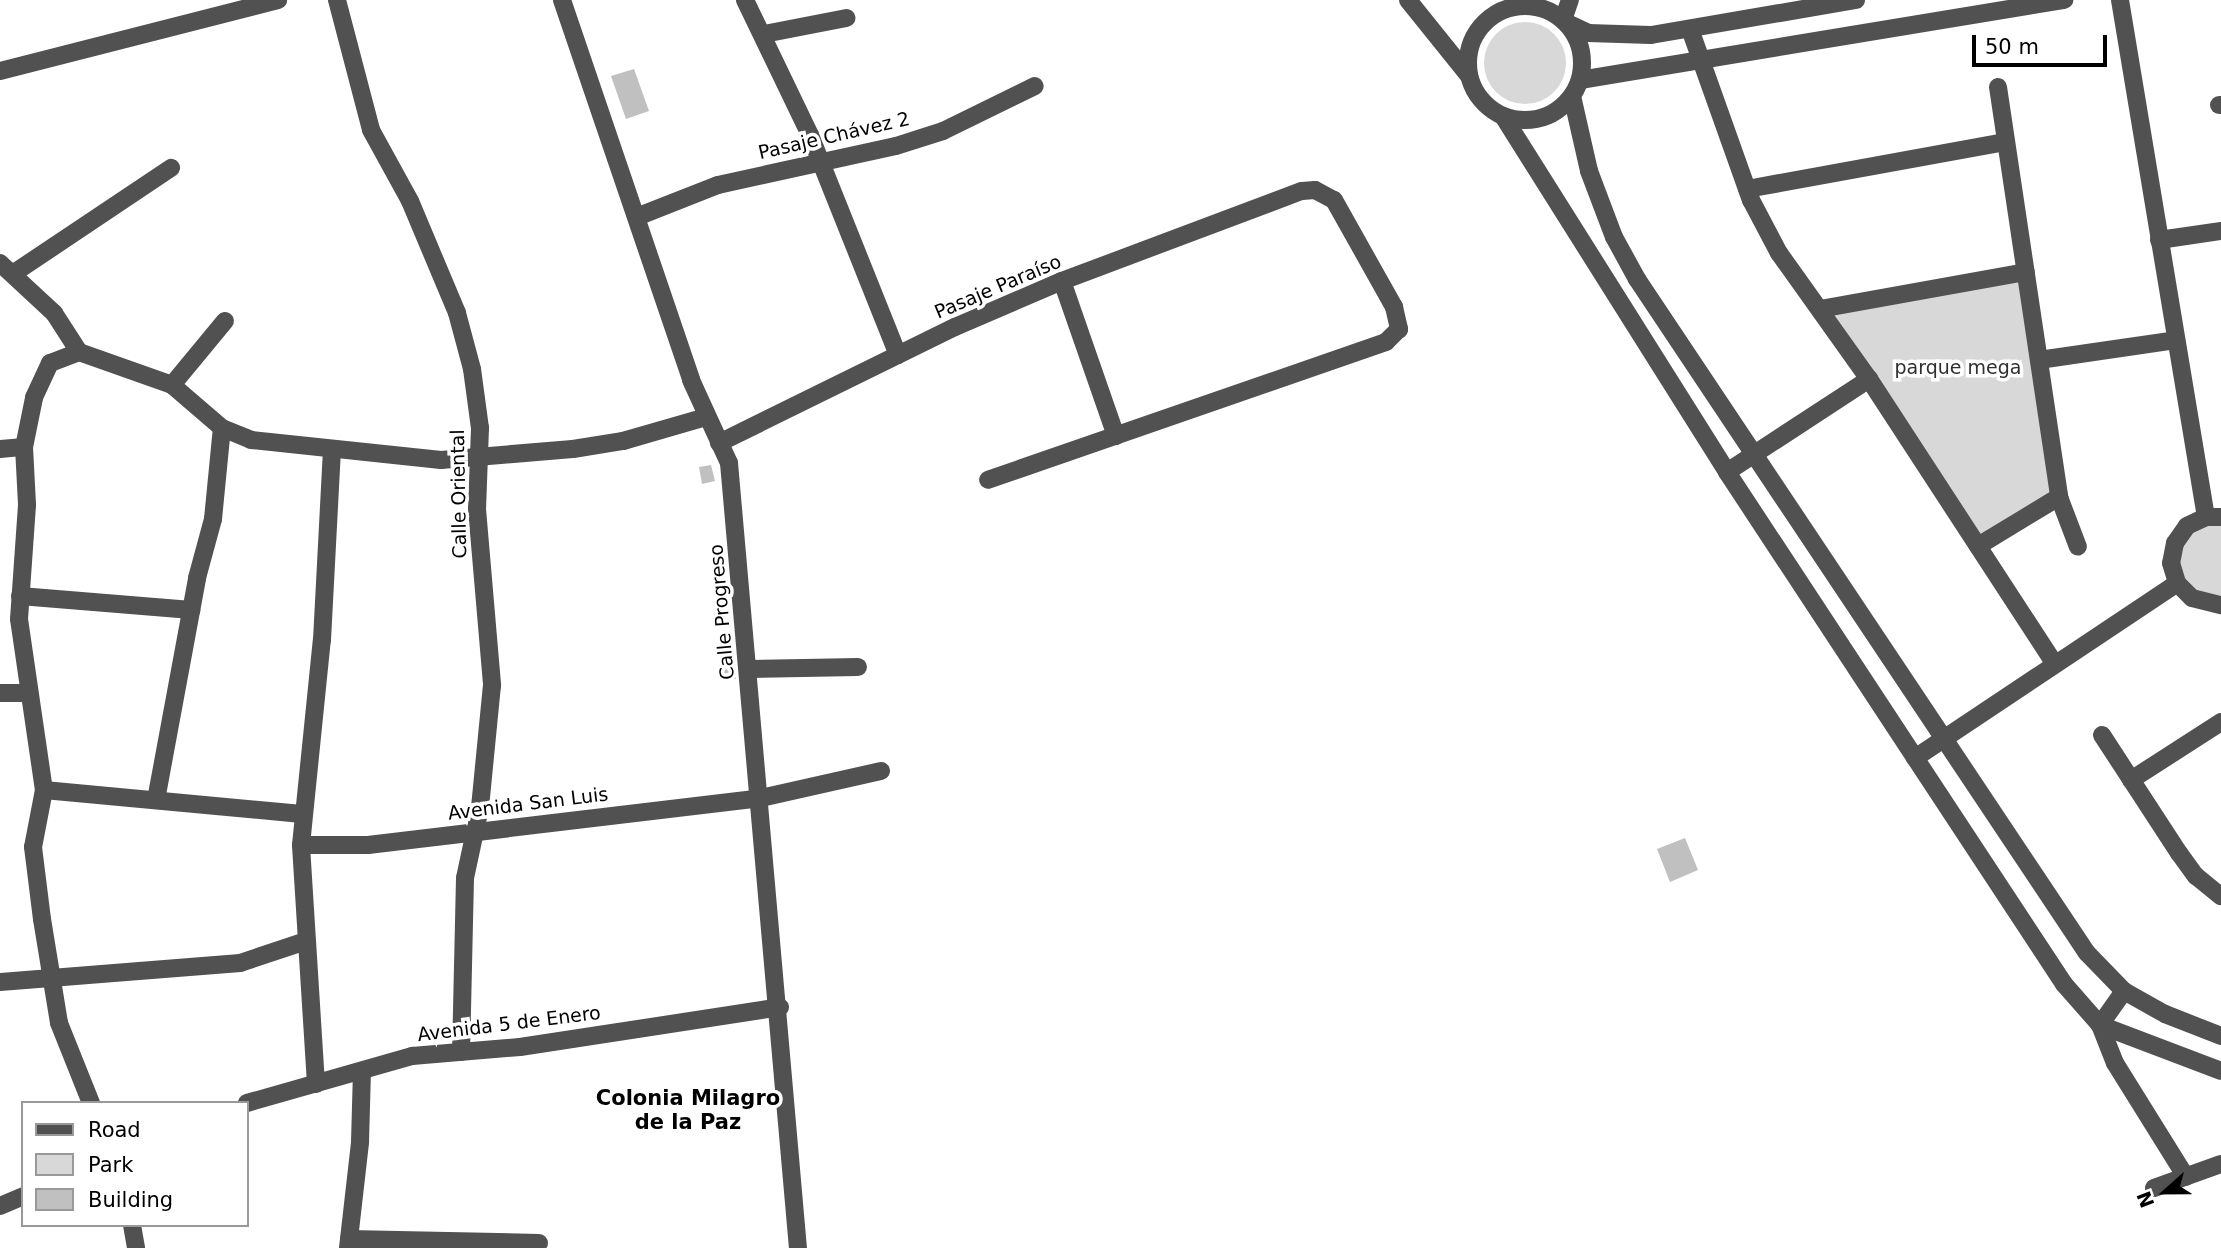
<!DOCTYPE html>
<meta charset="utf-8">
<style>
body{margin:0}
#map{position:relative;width:2221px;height:1248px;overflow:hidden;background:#fff;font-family:"DejaVu Sans",sans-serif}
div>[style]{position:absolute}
.green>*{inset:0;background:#d8d8d8}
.round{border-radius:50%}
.building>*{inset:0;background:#c0c0c0}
.minor>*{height:18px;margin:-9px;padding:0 9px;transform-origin:9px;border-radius:9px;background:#515151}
.minor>.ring{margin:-9px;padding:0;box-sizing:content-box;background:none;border:18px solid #515151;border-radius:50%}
span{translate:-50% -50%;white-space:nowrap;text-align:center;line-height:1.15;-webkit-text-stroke:7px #fff;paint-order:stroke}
.street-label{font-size:19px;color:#000}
.park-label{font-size:19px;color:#2f2f2f}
.neighbourhood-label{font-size:21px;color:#000;font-weight:700}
.legend{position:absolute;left:21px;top:1101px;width:228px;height:126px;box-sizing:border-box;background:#fff;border:2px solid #999;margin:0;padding:9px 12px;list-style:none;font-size:21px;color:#000}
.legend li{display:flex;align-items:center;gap:14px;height:35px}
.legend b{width:35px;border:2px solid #999}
.north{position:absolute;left:2130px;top:1157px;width:70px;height:70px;-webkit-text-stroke:5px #fff;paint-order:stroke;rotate:249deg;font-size:19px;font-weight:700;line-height:28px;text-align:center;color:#000}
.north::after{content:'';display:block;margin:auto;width:24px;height:32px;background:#000;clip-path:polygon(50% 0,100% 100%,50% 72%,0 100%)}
.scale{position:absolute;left:1972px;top:35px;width:135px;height:32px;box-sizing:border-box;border:4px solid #000;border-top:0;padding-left:9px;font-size:21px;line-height:24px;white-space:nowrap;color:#000;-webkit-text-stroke:5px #fff;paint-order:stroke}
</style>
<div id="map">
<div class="green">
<div class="round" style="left:1484px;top:22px;width:82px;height:82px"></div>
<div style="clip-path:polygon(2026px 272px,2059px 497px,1978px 546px,1820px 309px)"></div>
<div style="clip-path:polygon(2216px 517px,2221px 519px,2221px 598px,2177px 583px,2175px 543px)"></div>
</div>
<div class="building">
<div style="clip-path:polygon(634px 69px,649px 111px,626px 119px,611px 76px)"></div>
<div style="clip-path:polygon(711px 465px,715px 481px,702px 484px,699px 467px)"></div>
<div style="clip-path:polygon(735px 662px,736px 679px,724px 680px,723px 663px)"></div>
<div style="clip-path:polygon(1685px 838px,1698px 870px,1670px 882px,1657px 849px)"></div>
</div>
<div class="minor">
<div style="left:337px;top:0;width:134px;rotate:75.3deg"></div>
<div style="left:371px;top:130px;width:81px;rotate:61.2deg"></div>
<div style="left:410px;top:201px;width:121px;rotate:67.2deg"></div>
<div style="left:457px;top:313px;width:58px;rotate:75deg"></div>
<div style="left:472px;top:369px;width:60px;rotate:82.3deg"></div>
<div style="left:480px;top:428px;width:81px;rotate:92.1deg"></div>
<div style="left:477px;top:509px;width:177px;rotate:85.1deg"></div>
<div style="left:492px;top:685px;width:124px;rotate:95.6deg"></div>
<div style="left:480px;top:808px;width:72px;rotate:102.1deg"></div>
<div style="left:465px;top:878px;width:174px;rotate:91.3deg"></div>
<div style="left:562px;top:0;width:401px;rotate:71.2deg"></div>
<div style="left:691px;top:380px;width:91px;rotate:65.4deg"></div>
<div style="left:729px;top:463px;width:788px;rotate:84.98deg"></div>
<div style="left:745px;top:0;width:150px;rotate:64.3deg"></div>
<div style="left:810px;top:135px;width:237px;rotate:68.2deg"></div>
<div style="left:1408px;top:0;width:97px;rotate:51.2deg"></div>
<div style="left:2120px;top:0;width:524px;rotate:80.56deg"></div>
<div class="ring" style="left:1468px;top:6px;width:96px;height:96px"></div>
<div style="left:1563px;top:20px;width:21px;rotate:-71deg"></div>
<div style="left:1567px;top:23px;width:23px;rotate:25deg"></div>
<div style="left:1588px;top:33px;width:63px;rotate:1.8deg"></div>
<div style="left:1651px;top:35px;width:208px;rotate:-9.7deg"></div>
<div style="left:1690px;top:29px;width:182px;rotate:70.4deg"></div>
<div style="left:1751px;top:200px;width:60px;rotate:62.2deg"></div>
<div style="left:1779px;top:253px;width:155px;rotate:54.5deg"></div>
<div style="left:1869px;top:379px;width:340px;rotate:56.9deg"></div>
<div style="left:764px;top:34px;width:84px;rotate:-11deg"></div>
<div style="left:0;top:71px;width:287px;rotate:-14.3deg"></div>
<div style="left:1580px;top:80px;width:491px;rotate:-9.4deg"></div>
<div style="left:1998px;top:87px;width:415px;rotate:81.5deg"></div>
<div style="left:2059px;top:497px;width:53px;rotate:69.2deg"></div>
<div style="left:1572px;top:96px;width:77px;rotate:77.2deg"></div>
<div style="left:1589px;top:171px;width:71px;rotate:69.3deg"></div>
<div style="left:1614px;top:237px;width:48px;rotate:61.3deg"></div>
<div style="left:1637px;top:279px;width:810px;rotate:56.27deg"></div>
<div style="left:2087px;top:953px;width:53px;rotate:45.8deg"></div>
<div style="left:2124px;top:991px;width:47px;rotate:29.3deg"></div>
<div style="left:2165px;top:1014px;width:60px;rotate:21.4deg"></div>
<div style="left:2219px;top:105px;width:2px"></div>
<div style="left:1503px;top:116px;width:421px;rotate:57.8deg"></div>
<div style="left:1727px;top:472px;width:613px;rotate:56.65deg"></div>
<div style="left:2064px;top:984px;width:55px;rotate:48.7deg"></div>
<div style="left:2100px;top:1025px;width:129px;rotate:20.8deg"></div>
<div style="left:1747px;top:189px;width:263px;rotate:-10.3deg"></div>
<div style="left:639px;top:216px;width:85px;rotate:-21.4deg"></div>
<div style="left:718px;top:185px;width:182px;rotate:-12.4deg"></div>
<div style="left:896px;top:146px;width:49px;rotate:-17.7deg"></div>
<div style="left:943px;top:131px;width:102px;rotate:-26.1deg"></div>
<div style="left:2159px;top:240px;width:63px;rotate:-8.3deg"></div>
<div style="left:0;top:263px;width:74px;rotate:42.8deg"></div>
<div style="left:54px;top:313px;width:46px;rotate:57.3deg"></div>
<div style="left:79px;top:352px;width:99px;rotate:19.5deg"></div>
<div style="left:172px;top:385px;width:66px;rotate:40.7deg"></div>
<div style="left:222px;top:428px;width:31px;rotate:22deg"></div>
<div style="left:251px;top:440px;width:191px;rotate:6deg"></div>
<div style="left:441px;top:460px;width:132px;rotate:-4.8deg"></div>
<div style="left:573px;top:449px;width:51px;rotate:-9.1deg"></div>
<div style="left:623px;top:441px;width:86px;rotate:-16.1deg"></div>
<div style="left:14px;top:273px;width:189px;rotate:-33.8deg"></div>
<div style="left:1062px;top:281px;width:164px;rotate:70.8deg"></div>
<div style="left:1820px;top:309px;width:209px;rotate:-10.2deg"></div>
<div style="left:79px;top:352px;width:31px;rotate:159deg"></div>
<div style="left:50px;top:363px;width:38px;rotate:115deg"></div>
<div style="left:34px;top:398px;width:50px;rotate:101.5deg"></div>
<div style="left:24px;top:447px;width:58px;rotate:87deg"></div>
<div style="left:27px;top:505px;width:114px;rotate:94deg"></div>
<div style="left:19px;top:619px;width:173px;rotate:81.7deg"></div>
<div style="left:44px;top:790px;width:58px;rotate:100.9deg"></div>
<div style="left:33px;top:847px;width:73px;rotate:82.9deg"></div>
<div style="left:42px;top:919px;width:105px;rotate:80.7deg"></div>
<div style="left:59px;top:1023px;width:86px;rotate:68.2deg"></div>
<div style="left:2039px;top:360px;width:138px;rotate:-8.3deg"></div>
<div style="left:172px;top:385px;width:83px;rotate:-50.4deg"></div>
<div style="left:719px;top:443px;width:263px;rotate:-26.2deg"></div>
<div style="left:955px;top:327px;width:116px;rotate:-23.3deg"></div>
<div style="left:1062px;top:281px;width:256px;rotate:-20.6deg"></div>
<div style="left:1302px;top:191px;width:13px;rotate:-4deg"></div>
<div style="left:1315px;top:190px;width:21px;rotate:28deg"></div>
<div style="left:1334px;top:200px;width:123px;rotate:60.7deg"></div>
<div style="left:1394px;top:307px;width:23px;rotate:77deg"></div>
<div style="left:1399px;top:329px;width:18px;rotate:135deg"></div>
<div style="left:1386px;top:342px;width:421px;rotate:160.9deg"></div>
<div style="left:0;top:449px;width:24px;rotate:-5deg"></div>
<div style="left:1727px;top:472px;width:170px;rotate:-33.2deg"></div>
<div style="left:2221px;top:517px;width:15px;rotate:180deg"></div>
<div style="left:2206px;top:517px;width:21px;rotate:155deg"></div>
<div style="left:2187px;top:526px;width:21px;rotate:125deg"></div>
<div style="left:2175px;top:543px;width:20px;rotate:101deg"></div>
<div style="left:2171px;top:563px;width:21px;rotate:73deg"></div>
<div style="left:2177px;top:583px;width:21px;rotate:45deg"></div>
<div style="left:2192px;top:598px;width:30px;rotate:14deg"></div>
<div style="left:1978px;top:546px;width:95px;rotate:-31.2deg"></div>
<div style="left:20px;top:596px;width:172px;rotate:4.7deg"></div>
<div style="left:749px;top:669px;width:109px;rotate:-1.1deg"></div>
<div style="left:0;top:693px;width:26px"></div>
<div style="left:2102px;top:735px;width:141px;rotate:56.9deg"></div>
<div style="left:2179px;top:853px;width:29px;rotate:54deg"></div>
<div style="left:2196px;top:876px;width:32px;rotate:39deg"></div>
<div style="left:1915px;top:758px;width:315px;rotate:-33.7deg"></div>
<div style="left:2131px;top:780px;width:107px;rotate:-32.8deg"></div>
<div style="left:44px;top:790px;width:259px;rotate:5.3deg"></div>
<div style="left:156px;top:800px;width:226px;rotate:-79.5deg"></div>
<div style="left:197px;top:578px;width:61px;rotate:-74.8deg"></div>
<div style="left:213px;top:519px;width:91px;rotate:-84.4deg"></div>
<div style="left:301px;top:845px;width:67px"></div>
<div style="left:368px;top:845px;width:396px;rotate:-6.8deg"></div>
<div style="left:761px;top:798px;width:123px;rotate:-12.7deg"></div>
<div style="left:0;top:982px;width:241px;rotate:-4.5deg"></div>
<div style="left:240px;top:963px;width:70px;rotate:-18.4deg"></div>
<div style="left:2124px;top:991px;width:42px;rotate:125.2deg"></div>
<div style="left:2100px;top:1025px;width:41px;rotate:68.5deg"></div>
<div style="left:2115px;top:1063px;width:134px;rotate:58.1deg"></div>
<div style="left:316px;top:1084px;width:239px;rotate:-93.6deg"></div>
<div style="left:301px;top:845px;width:206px;rotate:-84.2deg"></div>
<div style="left:322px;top:640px;width:188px;rotate:-87deg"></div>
<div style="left:247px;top:1103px;width:172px;rotate:-15.9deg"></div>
<div style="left:412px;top:1056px;width:108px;rotate:-4.8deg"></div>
<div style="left:520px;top:1047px;width:263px;rotate:-8.7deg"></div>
<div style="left:2154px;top:1188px;width:71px;rotate:-19.7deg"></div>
<div style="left:0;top:1206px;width:25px;rotate:-23deg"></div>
<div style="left:132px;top:1225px;width:23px;rotate:80deg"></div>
<div style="left:349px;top:1239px;width:190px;rotate:1.2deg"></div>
<div style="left:348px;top:1248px;width:107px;rotate:-83.5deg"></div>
<div style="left:360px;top:1142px;width:71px;rotate:-88.4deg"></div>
</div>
<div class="street-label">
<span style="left:834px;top:136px;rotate:-13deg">Pasaje Chávez 2</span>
<span style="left:998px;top:287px;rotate:-23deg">Pasaje Paraíso</span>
<span style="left:459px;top:494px;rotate:-91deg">Calle Oriental</span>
<span style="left:722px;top:612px;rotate:-95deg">Calle Progreso</span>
<span style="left:528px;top:804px;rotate:-7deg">Avenida San Luis</span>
<span style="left:509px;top:1024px;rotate:-7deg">Avenida 5 de Enero</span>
</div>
<div class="park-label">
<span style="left:1958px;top:368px">parque mega</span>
</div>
<div class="neighbourhood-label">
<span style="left:688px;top:1110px">Colonia Milagro<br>de la Paz</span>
</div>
<ul class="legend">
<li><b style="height:9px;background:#515151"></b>Road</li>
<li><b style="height:19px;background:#d8d8d8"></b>Park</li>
<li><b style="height:19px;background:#c0c0c0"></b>Building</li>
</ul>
<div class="north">N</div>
<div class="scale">50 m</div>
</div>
